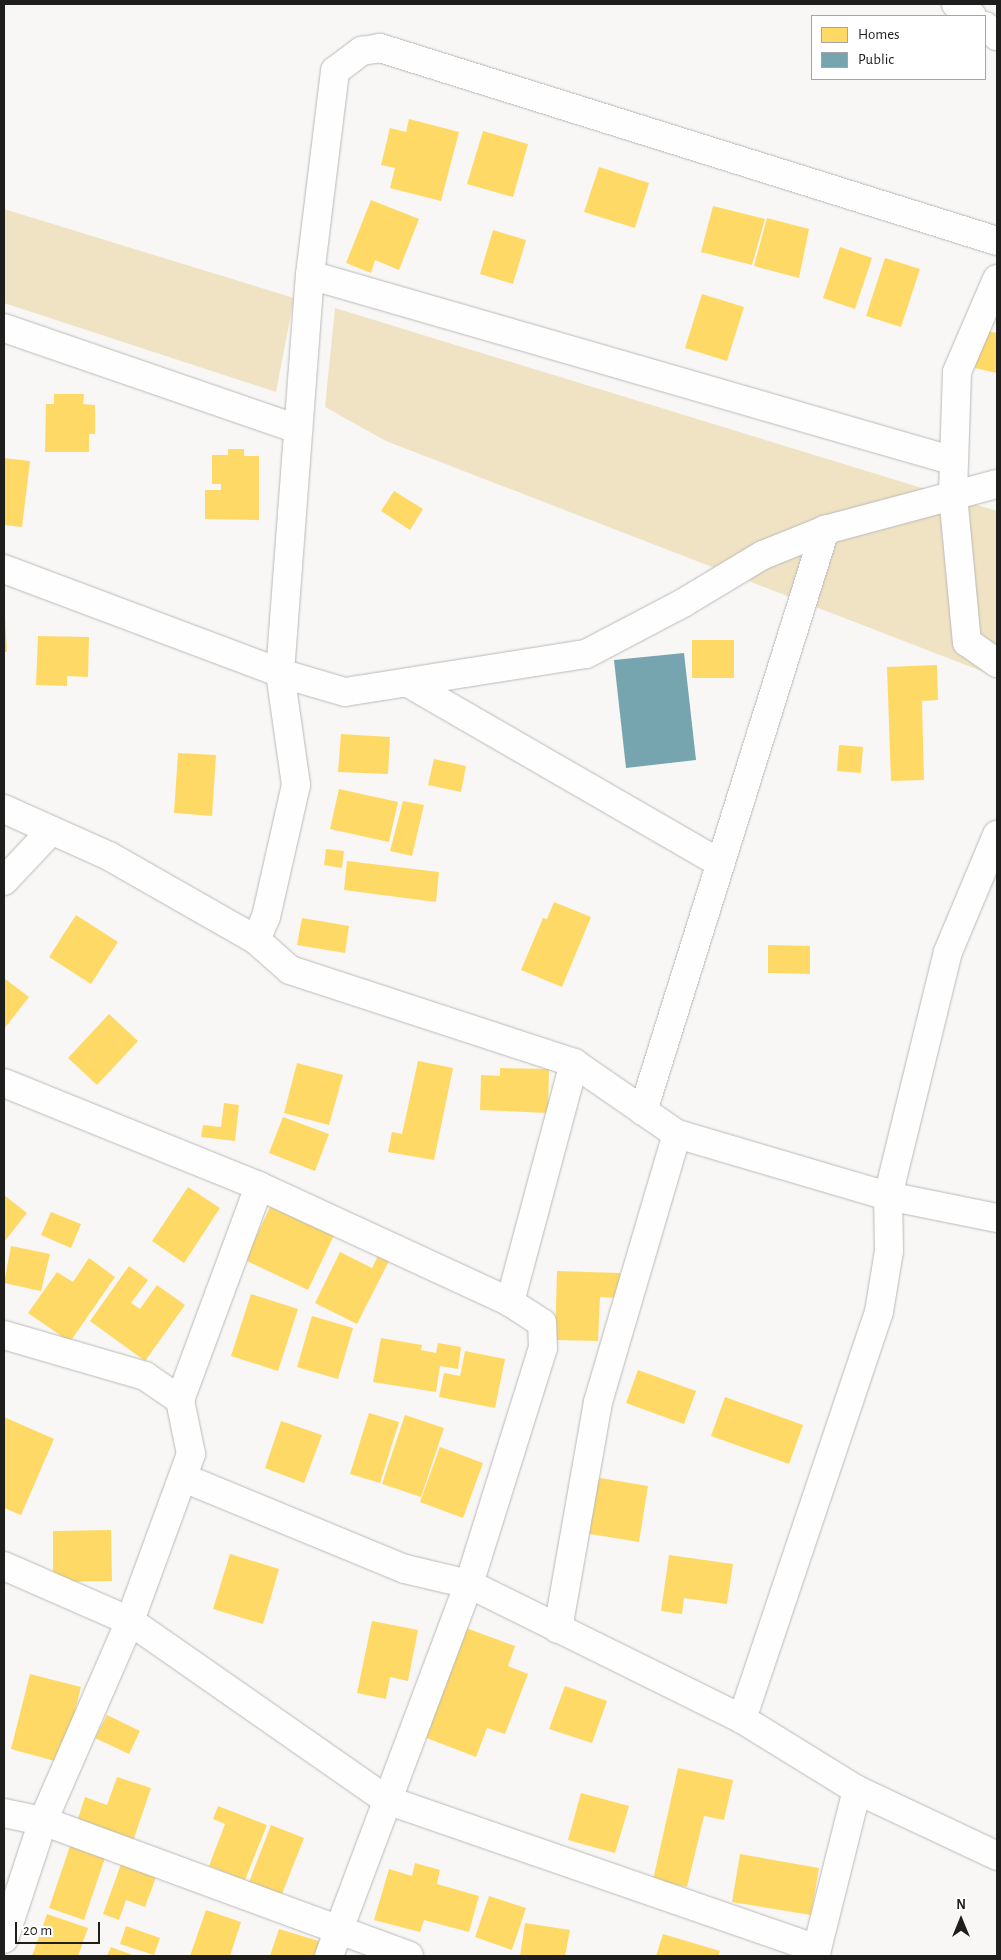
<!DOCTYPE html>
<style>
body{margin:0}
#map{position:relative;width:1001px;height:1960px;overflow:hidden;background:#f8f7f5;font-family:"Alegreya Sans",sans-serif}
div>[style]{position:absolute}
.green>*{inset:0;background:#efe3c3}
.homes>*{inset:0;background:#ffd966}
.public>*{inset:0;background:#76a5af}
.roads{filter:drop-shadow(0 0 1px #bab9b8) drop-shadow(0 0 1px #bab9b8)}
.minor>*{height:28px;margin:-14px;padding:0 14px;transform-origin:14px;border-radius:14px;background:#fefefe}
span{translate:-50% -50%;white-space:nowrap;text-align:center;line-height:1.15;-webkit-text-stroke:5px #fff;paint-order:stroke}
.frame{position:absolute;inset:0;border:5px solid #1e1e1c;pointer-events:none}
.legend{position:absolute;left:811px;top:15px;width:175px;height:65px;box-sizing:border-box;background:#fff;border:1px solid #a5a5a4;margin:0;padding:6px 9px;list-style:none;font-size:15px;color:#1e1e1c}
.legend li{display:flex;align-items:center;gap:10px;height:25px}
.legend b{width:25px;border:1px solid #a5a5a4}
.north{position:absolute;left:936px;top:1895px;width:50px;height:50px;-webkit-text-stroke:4px #fff;paint-order:stroke;rotate:0deg;font-size:14px;font-weight:700;line-height:20px;text-align:center;color:#1e1e1c}
.north::after{content:'';display:block;margin:auto;width:18px;height:22px;background:#1e1e1c;clip-path:polygon(50% 0,100% 100%,50% 72%,0 100%)}
.scale{position:absolute;left:15px;top:1922px;width:85px;height:22px;box-sizing:border-box;border:2px solid #1e1e1c;border-top:0;padding-left:6px;font-size:15px;line-height:18px;white-space:nowrap;color:#1e1e1c;-webkit-text-stroke:4px #fff;paint-order:stroke}
</style>
<div id="map">
<div class="green">
<div style="clip-path:polygon(4px 209px,294px 298px,276px 392px,4px 303px)"></div>
<div style="clip-path:polygon(335px 308px,997px 511px,997px 677px,386px 441px,325px 407px)"></div>
</div>
<div class="homes">
<div style="clip-path:polygon(409px 119px,459px 132px,441px 201px,390px 188px,395px 168px,381px 165px,390px 128px,406px 132px)"></div>
<div style="clip-path:polygon(483px 131px,528px 144px,513px 197px,467px 184px)"></div>
<div style="clip-path:polygon(599px 167px,649px 183px,635px 228px,584px 212px)"></div>
<div style="clip-path:polygon(371px 200px,419px 219px,399px 270px,375px 260px,371px 273px,346px 263px)"></div>
<div style="clip-path:polygon(713px 206px,765px 219px,752px 265px,701px 252px)"></div>
<div style="clip-path:polygon(767px 218px,809px 229px,799px 278px,754px 266px)"></div>
<div style="clip-path:polygon(493px 230px,526px 240px,513px 284px,480px 274px)"></div>
<div style="clip-path:polygon(840px 247px,872px 258px,855px 309px,823px 298px)"></div>
<div style="clip-path:polygon(885px 258px,920px 269px,901px 327px,866px 316px)"></div>
<div style="clip-path:polygon(702px 294px,744px 307px,727px 361px,685px 348px)"></div>
<div style="clip-path:polygon(982px 330px,997px 333px,997px 373px,975px 368px)"></div>
<div style="clip-path:polygon(54px 394px,84px 394px,83px 404px,95px 405px,95px 434px,89px 434px,89px 452px,45px 452px,46px 404px,54px 404px)"></div>
<div style="clip-path:polygon(228px 449px,244px 449px,244px 456px,259px 456px,259px 520px,205px 519px,205px 490px,221px 490px,221px 484px,212px 484px,212px 455px,228px 455px)"></div>
<div style="clip-path:polygon(4px 458px,30px 461px,22px 527px,4px 525px)"></div>
<div style="clip-path:polygon(394px 491px,423px 509px,410px 530px,381px 511px)"></div>
<div style="clip-path:polygon(4px 618px,5px 618px,7px 652px,4px 652px)"></div>
<div style="clip-path:polygon(38px 636px,89px 637px,88px 677px,67px 676px,67px 686px,36px 685px)"></div>
<div style="clip-path:polygon(692px 640px,734px 640px,734px 678px,692px 678px)"></div>
<div style="clip-path:polygon(937px 665px,938px 700px,922px 701px,924px 780px,891px 781px,887px 667px)"></div>
<div style="clip-path:polygon(341px 734px,390px 737px,388px 774px,338px 772px)"></div>
<div style="clip-path:polygon(839px 745px,863px 747px,861px 773px,837px 771px)"></div>
<div style="clip-path:polygon(178px 753px,216px 755px,212px 816px,174px 813px)"></div>
<div style="clip-path:polygon(434px 759px,466px 766px,461px 792px,428px 785px)"></div>
<div style="clip-path:polygon(339px 789px,398px 802px,389px 842px,330px 829px)"></div>
<div style="clip-path:polygon(403px 801px,424px 805px,412px 856px,390px 851px)"></div>
<div style="clip-path:polygon(326px 849px,344px 851px,342px 868px,324px 865px)"></div>
<div style="clip-path:polygon(347px 861px,439px 872px,436px 902px,344px 890px)"></div>
<div style="clip-path:polygon(554px 902px,591px 917px,562px 987px,521px 970px,543px 918px,547px 919px)"></div>
<div style="clip-path:polygon(76px 915px,118px 942px,91px 984px,49px 957px)"></div>
<div style="clip-path:polygon(302px 918px,349px 926px,345px 953px,297px 945px)"></div>
<div style="clip-path:polygon(768px 945px,810px 946px,810px 974px,768px 973px)"></div>
<div style="clip-path:polygon(4px 978px,29px 997px,4px 1029px)"></div>
<div style="clip-path:polygon(109px 1014px,138px 1041px,97px 1085px,68px 1058px)"></div>
<div style="clip-path:polygon(418px 1061px,453px 1068px,434px 1160px,388px 1152px,392px 1132px,402px 1134px)"></div>
<div style="clip-path:polygon(297px 1063px,343px 1075px,329px 1125px,284px 1113px)"></div>
<div style="clip-path:polygon(500px 1068px,549px 1069px,548px 1113px,480px 1110px,481px 1075px,500px 1076px)"></div>
<div style="clip-path:polygon(224px 1103px,239px 1105px,235px 1141px,201px 1137px,203px 1125px,221px 1127px)"></div>
<div style="clip-path:polygon(283px 1117px,329px 1134px,315px 1171px,269px 1153px)"></div>
<div style="clip-path:polygon(188px 1187px,220px 1208px,184px 1263px,152px 1241px)"></div>
<div style="clip-path:polygon(4px 1195px,27px 1213px,4px 1242px)"></div>
<div style="clip-path:polygon(272px 1203px,335px 1233px,308px 1290px,245px 1260px)"></div>
<div style="clip-path:polygon(51px 1212px,81px 1224px,71px 1248px,41px 1235px)"></div>
<div style="clip-path:polygon(11px 1246px,50px 1254px,41px 1291px,4px 1283px)"></div>
<div style="clip-path:polygon(340px 1252px,372px 1268px,378px 1256px,389px 1261px,357px 1324px,315px 1303px)"></div>
<div style="clip-path:polygon(89px 1258px,115px 1277px,70px 1342px,28px 1313px,57px 1272px,73px 1282px)"></div>
<div style="clip-path:polygon(129px 1266px,148px 1280px,131px 1303px,140px 1309px,157px 1285px,185px 1305px,145px 1361px,90px 1321px)"></div>
<div style="clip-path:polygon(557px 1271px,620px 1273px,619px 1298px,600px 1297px,598px 1341px,555px 1340px)"></div>
<div style="clip-path:polygon(251px 1294px,298px 1309px,278px 1371px,231px 1356px)"></div>
<div style="clip-path:polygon(312px 1316px,353px 1328px,338px 1379px,297px 1367px)"></div>
<div style="clip-path:polygon(381px 1338px,422px 1345px,421px 1350px,436px 1353px,438px 1343px,461px 1347px,458px 1369px,440px 1366px,436px 1392px,373px 1382px)"></div>
<div style="clip-path:polygon(465px 1351px,505px 1359px,495px 1408px,439px 1397px,444px 1373px,460px 1376px)"></div>
<div style="clip-path:polygon(638px 1370px,696px 1391px,684px 1424px,626px 1403px)"></div>
<div style="clip-path:polygon(725px 1397px,803px 1425px,789px 1464px,711px 1436px)"></div>
<div style="clip-path:polygon(369px 1413px,399px 1422px,380px 1483px,350px 1474px)"></div>
<div style="clip-path:polygon(405px 1415px,444px 1428px,421px 1497px,382px 1484px)"></div>
<div style="clip-path:polygon(4px 1417px,54px 1439px,21px 1515px,4px 1508px)"></div>
<div style="clip-path:polygon(281px 1421px,322px 1435px,304px 1483px,265px 1468px)"></div>
<div style="clip-path:polygon(440px 1447px,483px 1463px,463px 1518px,420px 1502px)"></div>
<div style="clip-path:polygon(588px 1476px,648px 1486px,639px 1542px,578px 1532px)"></div>
<div style="clip-path:polygon(111px 1530px,112px 1581px,53px 1582px,53px 1531px)"></div>
<div style="clip-path:polygon(230px 1554px,279px 1569px,263px 1624px,213px 1609px)"></div>
<div style="clip-path:polygon(669px 1555px,733px 1564px,727px 1604px,684px 1598px,682px 1614px,661px 1611px)"></div>
<div style="clip-path:polygon(372px 1621px,418px 1630px,408px 1681px,390px 1677px,386px 1699px,357px 1693px)"></div>
<div style="clip-path:polygon(466px 1628px,515px 1646px,508px 1666px,528px 1674px,505px 1734px,487px 1728px,476px 1757px,424px 1737px)"></div>
<div style="clip-path:polygon(30px 1674px,81px 1687px,62px 1763px,11px 1749px)"></div>
<div style="clip-path:polygon(565px 1686px,607px 1701px,592px 1743px,549px 1729px)"></div>
<div style="clip-path:polygon(107px 1715px,140px 1731px,129px 1754px,95px 1738px)"></div>
<div style="clip-path:polygon(678px 1768px,733px 1780px,724px 1820px,704px 1816px,687px 1887px,653px 1880px)"></div>
<div style="clip-path:polygon(117px 1777px,151px 1788px,130px 1850px,74px 1831px,85px 1797px,107px 1805px)"></div>
<div style="clip-path:polygon(581px 1793px,629px 1806px,615px 1853px,568px 1840px)"></div>
<div style="clip-path:polygon(218px 1806px,267px 1825px,245px 1880px,209px 1866px,225px 1824px,213px 1819px)"></div>
<div style="clip-path:polygon(271px 1825px,304px 1838px,282px 1894px,249px 1882px)"></div>
<div style="clip-path:polygon(70px 1846px,105px 1858px,84px 1920px,49px 1908px)"></div>
<div style="clip-path:polygon(740px 1854px,819px 1868px,811px 1915px,732px 1902px)"></div>
<div style="clip-path:polygon(415px 1863px,440px 1870px,437px 1884px,479px 1896px,469px 1932px,424px 1920px,420px 1932px,374px 1920px,389px 1869px,412px 1876px)"></div>
<div style="clip-path:polygon(121px 1864px,156px 1877px,145px 1907px,126px 1900px,119px 1920px,103px 1914px)"></div>
<div style="clip-path:polygon(489px 1896px,526px 1908px,512px 1950px,475px 1937px)"></div>
<div style="clip-path:polygon(206px 1910px,241px 1922px,230px 1956px,190px 1956px)"></div>
<div style="clip-path:polygon(47px 1914px,88px 1928px,78px 1956px,32px 1956px)"></div>
<div style="clip-path:polygon(525px 1923px,570px 1930px,565px 1956px,520px 1956px)"></div>
<div style="clip-path:polygon(126px 1926px,160px 1938px,154px 1955px,120px 1944px)"></div>
<div style="clip-path:polygon(279px 1929px,322px 1942px,317px 1956px,270px 1956px)"></div>
<div style="clip-path:polygon(663px 1934px,720px 1951px,718px 1956px,656px 1956px)"></div>
<div style="clip-path:polygon(111px 1947px,135px 1956px,107px 1956px)"></div>
</div>
<div class="public">
<div style="clip-path:polygon(684px 653px,696px 760px,626px 768px,614px 660px)"></div>
</div>
<div class="roads">
<div class="minor">
<div style="left:956px;top:4px;width:20px;rotate:37deg"></div>
<div style="left:985px;top:26px;width:16px;rotate:40deg"></div>
<div style="left:310px;top:275px;width:670px;rotate:16.11deg"></div>
<div style="left:997px;top:279px;width:101px;rotate:113.3deg"></div>
<div style="left:957px;top:372px;width:123px;rotate:91.9deg"></div>
<div style="left:953px;top:495px;width:148px;rotate:84.6deg"></div>
<div style="left:967px;top:642px;width:37px;rotate:35deg"></div>
<div style="left:4px;top:328px;width:311px;rotate:19deg"></div>
<div style="left:4px;top:569px;width:295px;rotate:20.6deg"></div>
<div style="left:280px;top:673px;width:68px;rotate:16.3deg"></div>
<div style="left:345px;top:692px;width:244px;rotate:-9deg"></div>
<div style="left:586px;top:654px;width:110px;rotate:-27.7deg"></div>
<div style="left:683px;top:603px;width:93px;rotate:-31deg"></div>
<div style="left:763px;top:555px;width:67px;rotate:-22deg"></div>
<div style="left:825px;top:530px;width:178px;rotate:-15deg"></div>
<div style="left:408px;top:683px;width:360px;rotate:30deg"></div>
<div style="left:4px;top:809px;width:115px;rotate:24.1deg"></div>
<div style="left:109px;top:856px;width:169px;rotate:29.7deg"></div>
<div style="left:256px;top:940px;width:45px;rotate:41.4deg"></div>
<div style="left:290px;top:970px;width:299px;rotate:18.1deg"></div>
<div style="left:574px;top:1063px;width:125px;rotate:34.6deg"></div>
<div style="left:677px;top:1134px;width:220px;rotate:16.4deg"></div>
<div style="left:888px;top:1196px;width:111px;rotate:11.4deg"></div>
<div style="left:4px;top:881px;width:67px;rotate:-46.8deg"></div>
<div style="left:256px;top:940px;width:25px;rotate:-67deg"></div>
<div style="left:266px;top:917px;width:135px;rotate:-77.2deg"></div>
<div style="left:296px;top:785px;width:113px;rotate:-98.1deg"></div>
<div style="left:280px;top:673px;width:399px;rotate:-85.7deg"></div>
<div style="left:310px;top:275px;width:206px;rotate:-83deg"></div>
<div style="left:335px;top:71px;width:34px;rotate:-37deg"></div>
<div style="left:362px;top:51px;width:18px;rotate:-9deg"></div>
<div style="left:380px;top:48px;width:646px;rotate:17.37deg"></div>
<div style="left:4px;top:1083px;width:275px;rotate:22deg"></div>
<div style="left:259px;top:1186px;width:277px;rotate:24.8deg"></div>
<div style="left:643px;top:1111px;width:609px;rotate:-72.61deg"></div>
<div style="left:4px;top:1335px;width:147px;rotate:16.2deg"></div>
<div style="left:145px;top:1376px;width:42px;rotate:34.4deg"></div>
<div style="left:180px;top:1400px;width:55px;rotate:78.5deg"></div>
<div style="left:191px;top:1454px;width:178px;rotate:110.1deg"></div>
<div style="left:130px;top:1621px;width:218px;rotate:113.5deg"></div>
<div style="left:43px;top:1821px;width:124px;rotate:108.3deg"></div>
<div style="left:180px;top:1400px;width:228px;rotate:-69.7deg"></div>
<div style="left:184px;top:1478px;width:239px;rotate:22.4deg"></div>
<div style="left:405px;top:1569px;width:66px;rotate:13.2deg"></div>
<div style="left:469px;top:1584px;width:305px;rotate:26.3deg"></div>
<div style="left:742px;top:1719px;width:135px;rotate:31.7deg"></div>
<div style="left:857px;top:1790px;width:155px;rotate:25.2deg"></div>
<div style="left:4px;top:1566px;width:137px;rotate:23.6deg"></div>
<div style="left:130px;top:1621px;width:313px;rotate:34.9deg"></div>
<div style="left:387px;top:1800px;width:455px;rotate:19.1deg"></div>
<div style="left:817px;top:1949px;width:164px;rotate:-75.9deg"></div>
<div style="left:558px;top:1629px;width:230px;rotate:-80deg"></div>
<div style="left:598px;top:1402px;width:279px;rotate:-73.6deg"></div>
<div style="left:742px;top:1719px;width:429px;rotate:-71.4deg"></div>
<div style="left:879px;top:1312px;width:62px;rotate:-80.7deg"></div>
<div style="left:889px;top:1251px;width:55px;rotate:-91deg"></div>
<div style="left:888px;top:1196px;width:251px;rotate:-76.2deg"></div>
<div style="left:948px;top:952px;width:127px;rotate:-67.3deg"></div>
<div style="left:4px;top:1813px;width:40px;rotate:12deg"></div>
<div style="left:43px;top:1821px;width:390px;rotate:20.2deg"></div>
<div style="left:329px;top:1956px;width:397px;rotate:-69.4deg"></div>
<div style="left:469px;top:1584px;width:247px;rotate:-72.6deg"></div>
<div style="left:543px;top:1348px;width:25px;rotate:-92deg"></div>
<div style="left:542px;top:1323px;width:38px;rotate:-147deg"></div>
<div style="left:510px;top:1302px;width:247px;rotate:-75deg"></div>
</div>
</div>
<div class="frame"></div>
<ul class="legend">
<li><b style="height:14px;background:#ffd966"></b>Homes</li>
<li><b style="height:14px;background:#76a5af"></b>Public</li>
</ul>
<div class="north">N</div>
<div class="scale">20 m</div>
</div>
